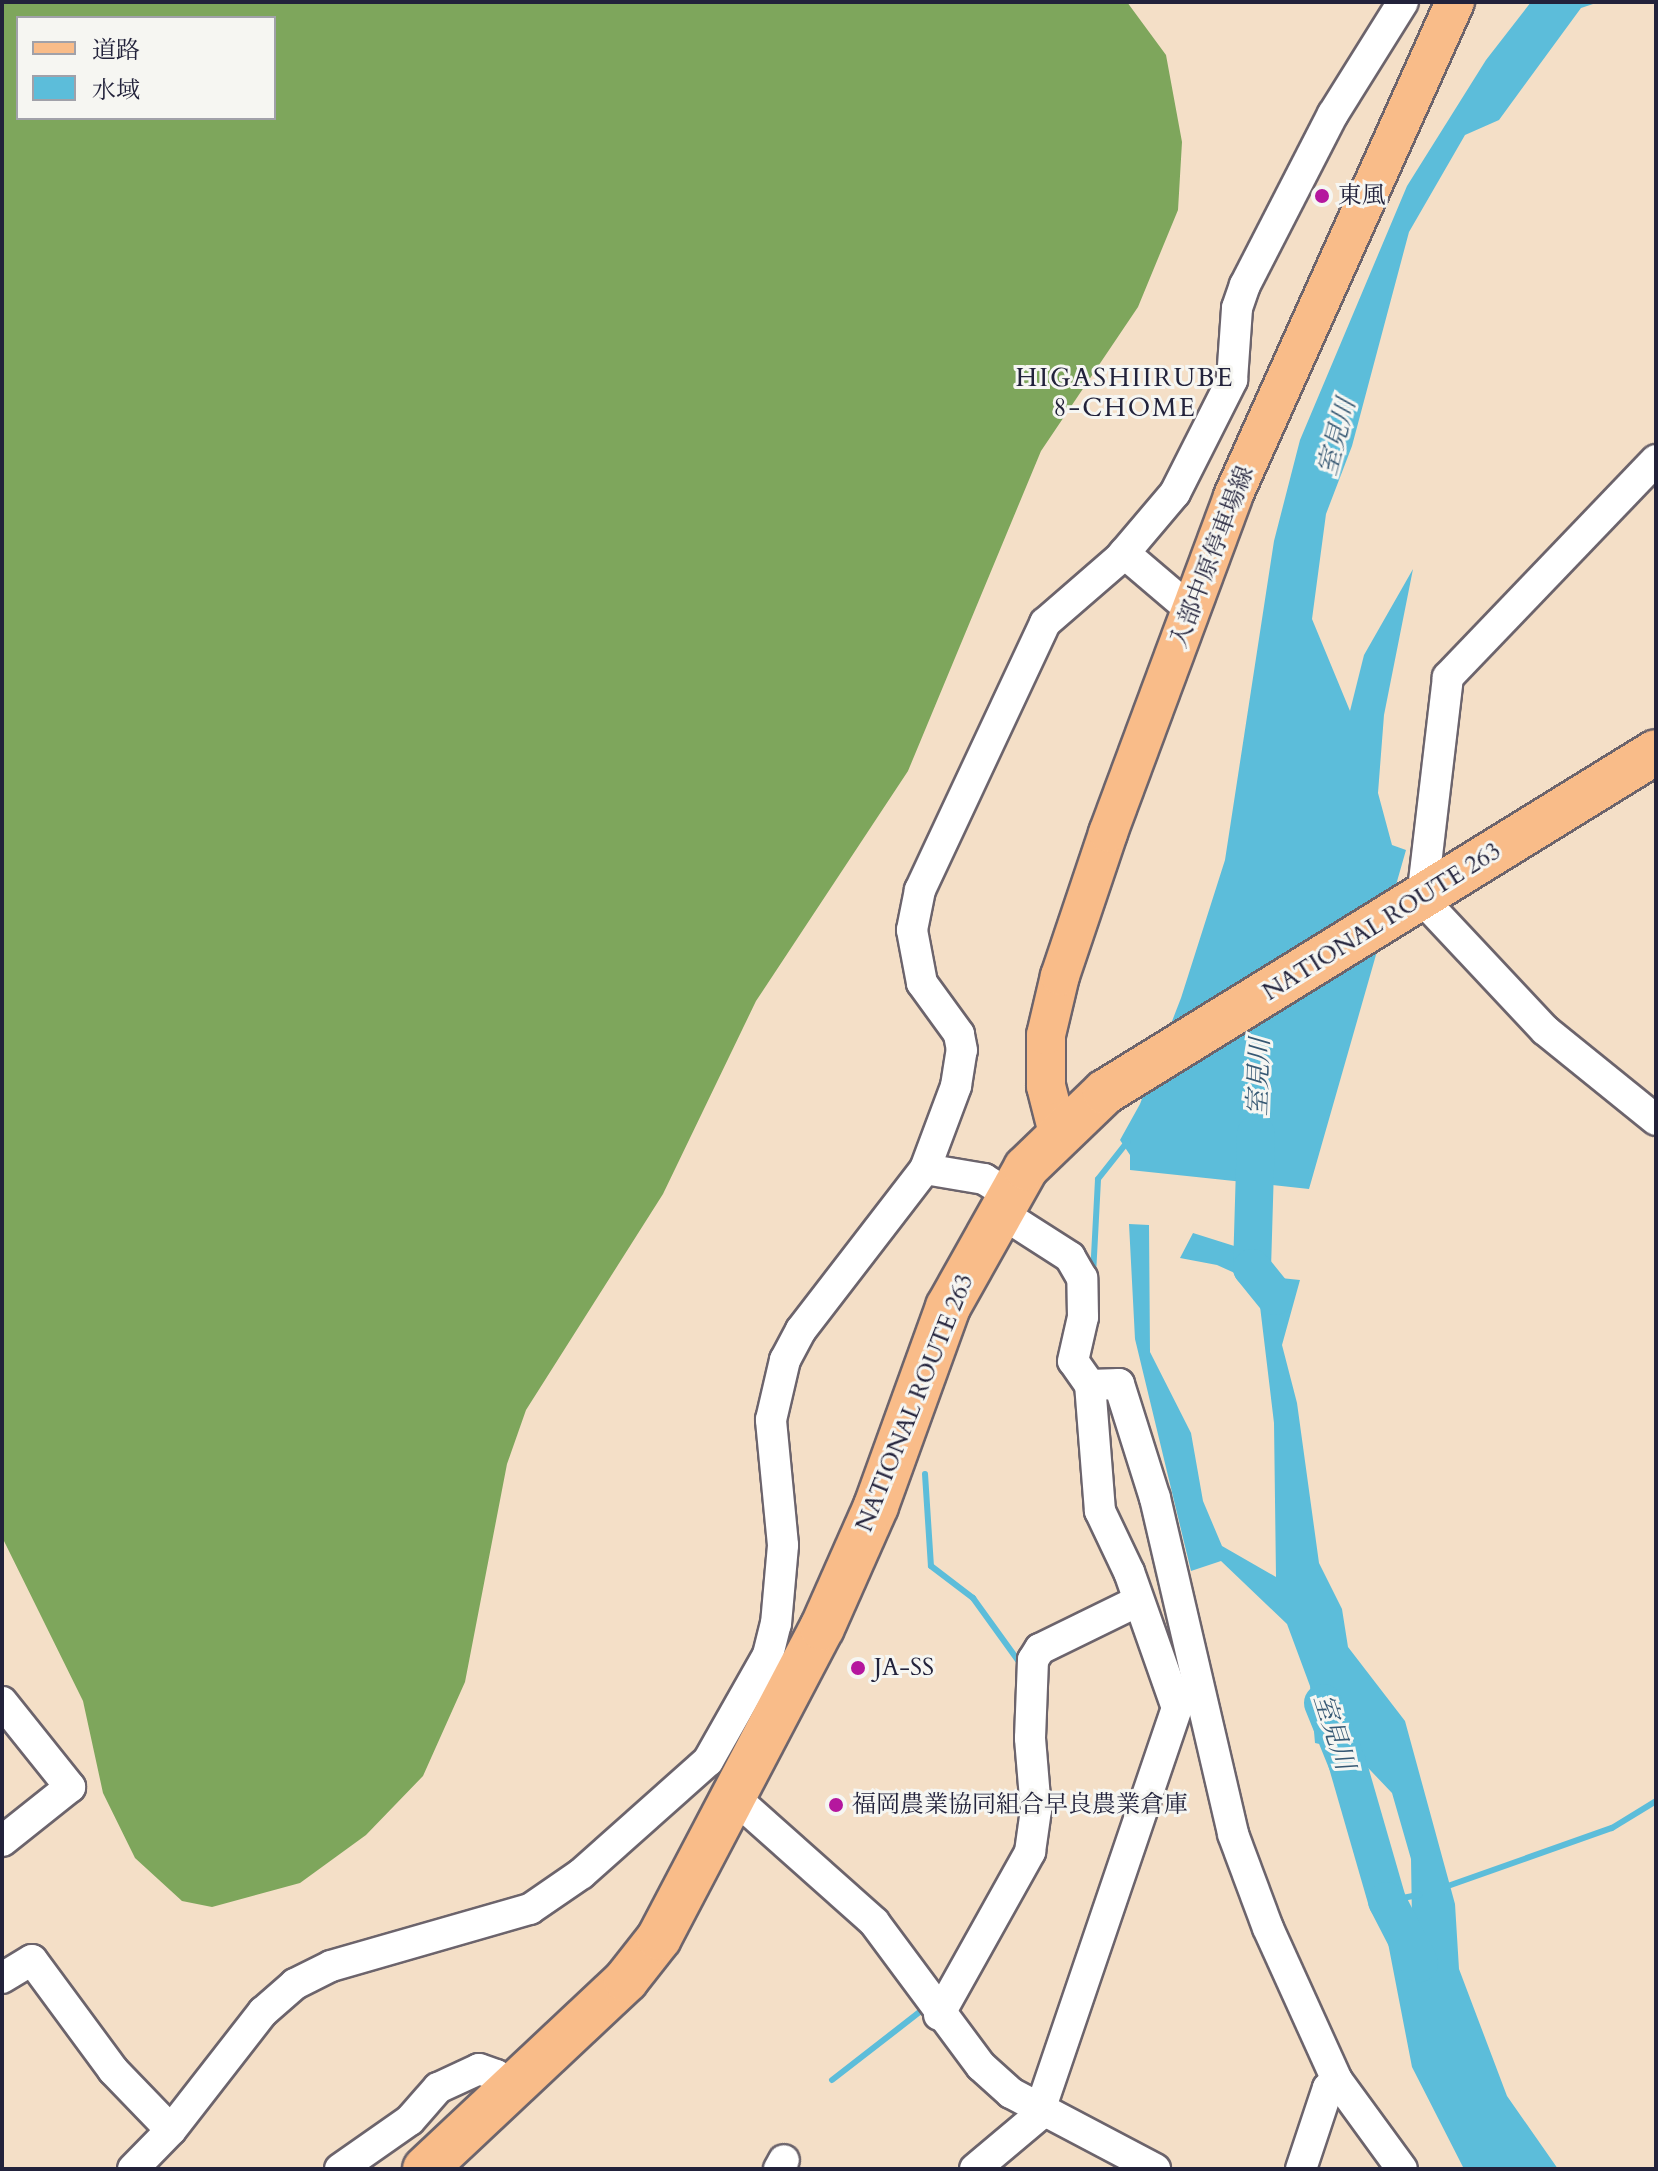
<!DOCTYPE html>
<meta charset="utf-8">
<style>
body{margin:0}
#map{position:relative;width:1658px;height:2171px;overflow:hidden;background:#f4dfc7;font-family:Cardo,"Noto Serif JP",serif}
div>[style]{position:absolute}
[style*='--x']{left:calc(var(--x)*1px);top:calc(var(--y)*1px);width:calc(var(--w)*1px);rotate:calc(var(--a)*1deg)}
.forest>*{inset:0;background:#7ea65c}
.water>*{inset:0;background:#5cbdda}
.stream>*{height:6px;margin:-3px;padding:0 3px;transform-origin:3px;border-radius:3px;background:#5cbdda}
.river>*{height:38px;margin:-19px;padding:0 19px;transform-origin:19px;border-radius:19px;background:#5cbdda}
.roads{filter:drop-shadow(2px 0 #6c646c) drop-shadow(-2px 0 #6c646c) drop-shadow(0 2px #6c646c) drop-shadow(0 -2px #6c646c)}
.minor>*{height:30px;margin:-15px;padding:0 15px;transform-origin:15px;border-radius:15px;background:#fff}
.major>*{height:38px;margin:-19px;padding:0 19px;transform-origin:19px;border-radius:19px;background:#f9bc89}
.highway>*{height:44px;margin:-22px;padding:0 22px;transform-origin:22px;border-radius:22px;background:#f9bc89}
.dots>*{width:22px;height:22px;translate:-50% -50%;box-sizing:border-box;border:4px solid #f6f6f2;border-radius:50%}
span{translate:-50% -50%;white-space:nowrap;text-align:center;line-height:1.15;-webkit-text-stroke:6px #f6f6f2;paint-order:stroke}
.poi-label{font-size:24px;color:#22223b}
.left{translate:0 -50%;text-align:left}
.street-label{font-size:24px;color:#22223b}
.neighbourhood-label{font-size:26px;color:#22223b;letter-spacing:2px}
.water-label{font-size:26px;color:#365873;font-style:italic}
.frame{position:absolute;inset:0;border:4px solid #22223b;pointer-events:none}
.legend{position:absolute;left:16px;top:16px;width:260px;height:104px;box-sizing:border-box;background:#f6f6f2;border:2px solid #a1a1a9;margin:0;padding:10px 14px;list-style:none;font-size:24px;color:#22223b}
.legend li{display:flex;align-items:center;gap:16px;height:40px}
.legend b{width:40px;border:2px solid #a1a1a9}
</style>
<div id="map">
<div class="forest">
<i style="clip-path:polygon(evenodd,2px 2px,1127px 2px,1166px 55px,1182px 142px,1178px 210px,1138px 307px,1041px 451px,908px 771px,756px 1001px,663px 1194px,526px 1410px,507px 1464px,465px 1682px,423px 1776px,366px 1835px,300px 1883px,212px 1907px,182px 1901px,135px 1858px,103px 1793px,83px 1701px,2px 1537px,2px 2px,18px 18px,274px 18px,274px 118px,18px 118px,18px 18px)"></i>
</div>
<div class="water">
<i style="clip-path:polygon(1531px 2px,1599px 2px,1581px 8px,1499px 120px,1465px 135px,1409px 232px,1352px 446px,1326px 514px,1312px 619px,1350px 711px,1364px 655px,1413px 569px,1384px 715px,1378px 793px,1392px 845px,1406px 850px,1309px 1189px,1130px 1170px,1130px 1155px,1120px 1140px,1140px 1104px,1181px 998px,1225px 860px,1274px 541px,1300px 440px,1407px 186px,1486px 60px)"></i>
<i style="clip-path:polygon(1129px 1224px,1149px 1225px,1150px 1352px,1191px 1433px,1203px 1501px,1222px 1546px,1276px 1577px,1274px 1423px,1259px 1298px,1248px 1279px,1217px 1265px,1180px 1258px,1193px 1233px,1266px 1256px,1271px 1277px,1300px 1280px,1282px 1345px,1297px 1403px,1319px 1563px,1342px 1609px,1348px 1647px,1405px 1721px,1455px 1904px,1459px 1969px,1507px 2096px,1558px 2169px,1464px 2169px,1412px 2067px,1382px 1912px,1412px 1922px,1411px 1859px,1392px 1793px,1352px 1751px,1315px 1743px,1310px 1686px,1287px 1624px,1221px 1561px,1191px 1571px,1135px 1339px)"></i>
</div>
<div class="stream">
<i style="--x:1093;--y:1275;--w:96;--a:-87"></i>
<i style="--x:1098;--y:1179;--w:48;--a:-51.7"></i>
<i style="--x:925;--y:1474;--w:92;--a:86.3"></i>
<i style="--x:931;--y:1566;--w:53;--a:37.3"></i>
<i style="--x:973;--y:1598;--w:84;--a:54.2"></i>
<i style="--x:1445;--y:1887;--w:177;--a:-19.5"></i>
<i style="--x:1612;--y:1828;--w:52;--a:-31.5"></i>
<i style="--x:1387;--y:1901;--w:33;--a:-11"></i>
<i style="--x:832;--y:2080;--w:113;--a:-37.8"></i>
</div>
<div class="river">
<i style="--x:1256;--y:1134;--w:134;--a:91.7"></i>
<i style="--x:1252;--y:1268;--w:36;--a:51"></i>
<i style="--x:1323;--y:1703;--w:64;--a:67.9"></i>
<i style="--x:1347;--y:1762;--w:145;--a:73.9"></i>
<i style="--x:1387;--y:1901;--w:70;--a:62.7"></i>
</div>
<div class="roads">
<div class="minor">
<i style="--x:1656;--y:460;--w:301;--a:133.8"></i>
<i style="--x:1448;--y:677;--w:224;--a:96.7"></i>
<i style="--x:1422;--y:899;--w:180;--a:46.8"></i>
<i style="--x:1545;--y:1030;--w:143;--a:39"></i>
<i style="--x:1124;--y:553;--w:88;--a:40.4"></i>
<i style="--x:925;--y:1169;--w:89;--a:-69.5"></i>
<i style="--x:956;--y:1086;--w:36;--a:-81"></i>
<i style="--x:962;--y:1050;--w:16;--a:-101"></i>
<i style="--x:959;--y:1034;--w:63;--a:-126"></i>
<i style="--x:922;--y:983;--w:54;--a:-100.7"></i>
<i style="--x:912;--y:930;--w:41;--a:-78.7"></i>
<i style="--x:920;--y:890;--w:295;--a:-64.9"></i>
<i style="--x:1045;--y:623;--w:99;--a:-40.9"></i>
<i style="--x:1120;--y:558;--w:85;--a:-49.8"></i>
<i style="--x:1175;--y:493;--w:127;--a:-63.2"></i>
<i style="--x:1232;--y:380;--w:72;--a:-86"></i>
<i style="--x:1237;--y:308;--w:24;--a:-71"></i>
<i style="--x:1245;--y:285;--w:192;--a:-62.8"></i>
<i style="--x:1333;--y:114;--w:132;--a:-58"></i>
<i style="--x:1090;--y:1385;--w:29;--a:-2"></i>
<i style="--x:1119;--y:1384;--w:120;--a:72.5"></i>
<i style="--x:1155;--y:1498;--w:345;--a:76.9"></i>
<i style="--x:1233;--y:1834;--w:100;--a:69.6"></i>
<i style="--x:1268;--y:1928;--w:167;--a:65.6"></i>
<i style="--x:1337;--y:2080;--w:110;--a:53.9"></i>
<i style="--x:2;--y:1702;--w:109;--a:51.3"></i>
<i style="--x:70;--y:1787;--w:87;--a:141.5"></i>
<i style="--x:736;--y:1799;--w:185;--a:41.7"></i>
<i style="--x:874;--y:1922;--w:179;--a:53.4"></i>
<i style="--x:981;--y:2066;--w:40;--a:42"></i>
<i style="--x:1011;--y:2093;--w:163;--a:27.8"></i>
<i style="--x:2;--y:1978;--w:35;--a:-31"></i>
<i style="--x:32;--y:1960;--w:137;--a:53.6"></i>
<i style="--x:113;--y:2070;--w:83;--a:46"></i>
<i style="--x:939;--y:2015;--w:187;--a:-60.8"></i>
<i style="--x:1030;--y:1852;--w:42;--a:-81.9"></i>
<i style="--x:1036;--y:1810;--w:72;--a:-94.8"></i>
<i style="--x:1030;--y:1738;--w:78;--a:-87.8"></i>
<i style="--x:1033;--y:1660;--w:13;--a:-58"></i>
<i style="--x:1040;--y:1649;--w:107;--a:-26.1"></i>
<i style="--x:133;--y:2169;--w:54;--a:-45.7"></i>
<i style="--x:171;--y:2130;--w:150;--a:-52.1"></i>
<i style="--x:263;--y:2012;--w:43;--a:-41.2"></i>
<i style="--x:295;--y:1984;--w:40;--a:-26.6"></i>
<i style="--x:331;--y:1966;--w:207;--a:-16"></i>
<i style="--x:530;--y:1909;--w:62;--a:-34.5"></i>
<i style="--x:581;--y:1874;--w:170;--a:-41.7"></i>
<i style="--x:708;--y:1761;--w:122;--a:-60.5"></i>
<i style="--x:768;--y:1655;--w:32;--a:-76"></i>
<i style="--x:776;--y:1624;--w:79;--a:-84.9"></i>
<i style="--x:783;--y:1545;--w:126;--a:-95.5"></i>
<i style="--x:771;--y:1420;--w:62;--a:-76.9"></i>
<i style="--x:785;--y:1360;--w:34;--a:-62"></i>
<i style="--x:801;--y:1330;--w:203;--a:-52.4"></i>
<i style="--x:925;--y:1169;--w:60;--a:9.6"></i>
<i style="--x:984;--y:1179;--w:28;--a:32"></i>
<i style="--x:340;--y:2169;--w:85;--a:-35"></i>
<i style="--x:410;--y:2120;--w:43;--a:-48.8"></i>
<i style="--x:438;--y:2088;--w:45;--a:-24.9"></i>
<i style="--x:479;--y:2069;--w:18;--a:19"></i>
<i style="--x:496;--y:2075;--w:19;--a:55"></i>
<i style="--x:779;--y:2169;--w:10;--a:-61"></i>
<i style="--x:975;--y:2169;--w:82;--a:-40.1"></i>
<i style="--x:1038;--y:2116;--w:431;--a:-71.2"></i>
<i style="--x:1177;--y:1708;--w:144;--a:-109.4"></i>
<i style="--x:1129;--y:1572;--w:68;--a:-115.4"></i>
<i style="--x:1100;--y:1511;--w:126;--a:-94.5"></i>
<i style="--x:1090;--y:1385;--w:29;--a:-125"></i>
<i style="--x:1073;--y:1361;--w:45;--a:-77.2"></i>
<i style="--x:1083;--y:1317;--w:39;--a:-91"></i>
<i style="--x:1082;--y:1278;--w:24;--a:-120"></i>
<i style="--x:1070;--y:1257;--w:85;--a:-147.4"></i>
<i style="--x:1301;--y:2169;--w:85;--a:-71.6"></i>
<i style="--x:1328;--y:2088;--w:12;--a:-42"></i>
</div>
<div class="major">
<i style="--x:1058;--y:1133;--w:49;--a:-104.3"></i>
<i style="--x:1046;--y:1086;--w:51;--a:-90"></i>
<i style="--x:1046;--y:1035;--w:61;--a:-76.7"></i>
<i style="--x:1060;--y:976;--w:151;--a:-71.4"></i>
<i style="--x:1108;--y:833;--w:359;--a:-69.6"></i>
<i style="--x:1233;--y:496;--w:542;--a:-65.8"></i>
</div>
<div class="highway">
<i style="--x:425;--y:2169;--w:276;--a:-43.2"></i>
<i style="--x:626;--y:1980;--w:53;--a:-51.8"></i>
<i style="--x:659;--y:1938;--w:350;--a:-62.3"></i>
<i style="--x:822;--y:1628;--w:133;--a:-66.1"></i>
<i style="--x:876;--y:1506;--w:212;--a:-70.1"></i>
<i style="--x:948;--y:1307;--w:159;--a:-60.7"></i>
<i style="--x:1026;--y:1168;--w:110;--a:-43.9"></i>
<i style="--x:1105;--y:1092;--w:647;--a:-31.68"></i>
</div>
</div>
<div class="dots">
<i style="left:1322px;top:196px;background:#b5179e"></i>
<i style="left:858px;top:1668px;background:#b5179e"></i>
<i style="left:836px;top:1805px;background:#b5179e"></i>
</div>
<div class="poi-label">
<span class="left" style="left:1338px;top:196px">東風</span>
<span class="left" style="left:874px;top:1668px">JA-SS</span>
<span class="left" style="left:852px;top:1805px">福岡農業協同組合早良農業倉庫</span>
</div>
<div class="street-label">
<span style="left:1212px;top:557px;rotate:-69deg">入部中原停車場線</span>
<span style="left:1382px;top:922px;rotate:-32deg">NATIONAL ROUTE 263</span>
<span style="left:915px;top:1403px;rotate:-68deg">NATIONAL ROUTE 263</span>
</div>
<div class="neighbourhood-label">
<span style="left:1125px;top:393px">HIGASHIIRUBE<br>8-CHOME</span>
</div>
<div class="water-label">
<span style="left:1337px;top:437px;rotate:-75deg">室見川</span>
<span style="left:1259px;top:1077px;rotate:-88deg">室見川</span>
<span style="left:1334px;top:1732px;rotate:72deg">室見川</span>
</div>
<div class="frame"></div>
<ul class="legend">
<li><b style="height:10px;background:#f9bc89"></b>道路</li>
<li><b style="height:22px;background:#5cbdda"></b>水域</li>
</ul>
</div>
